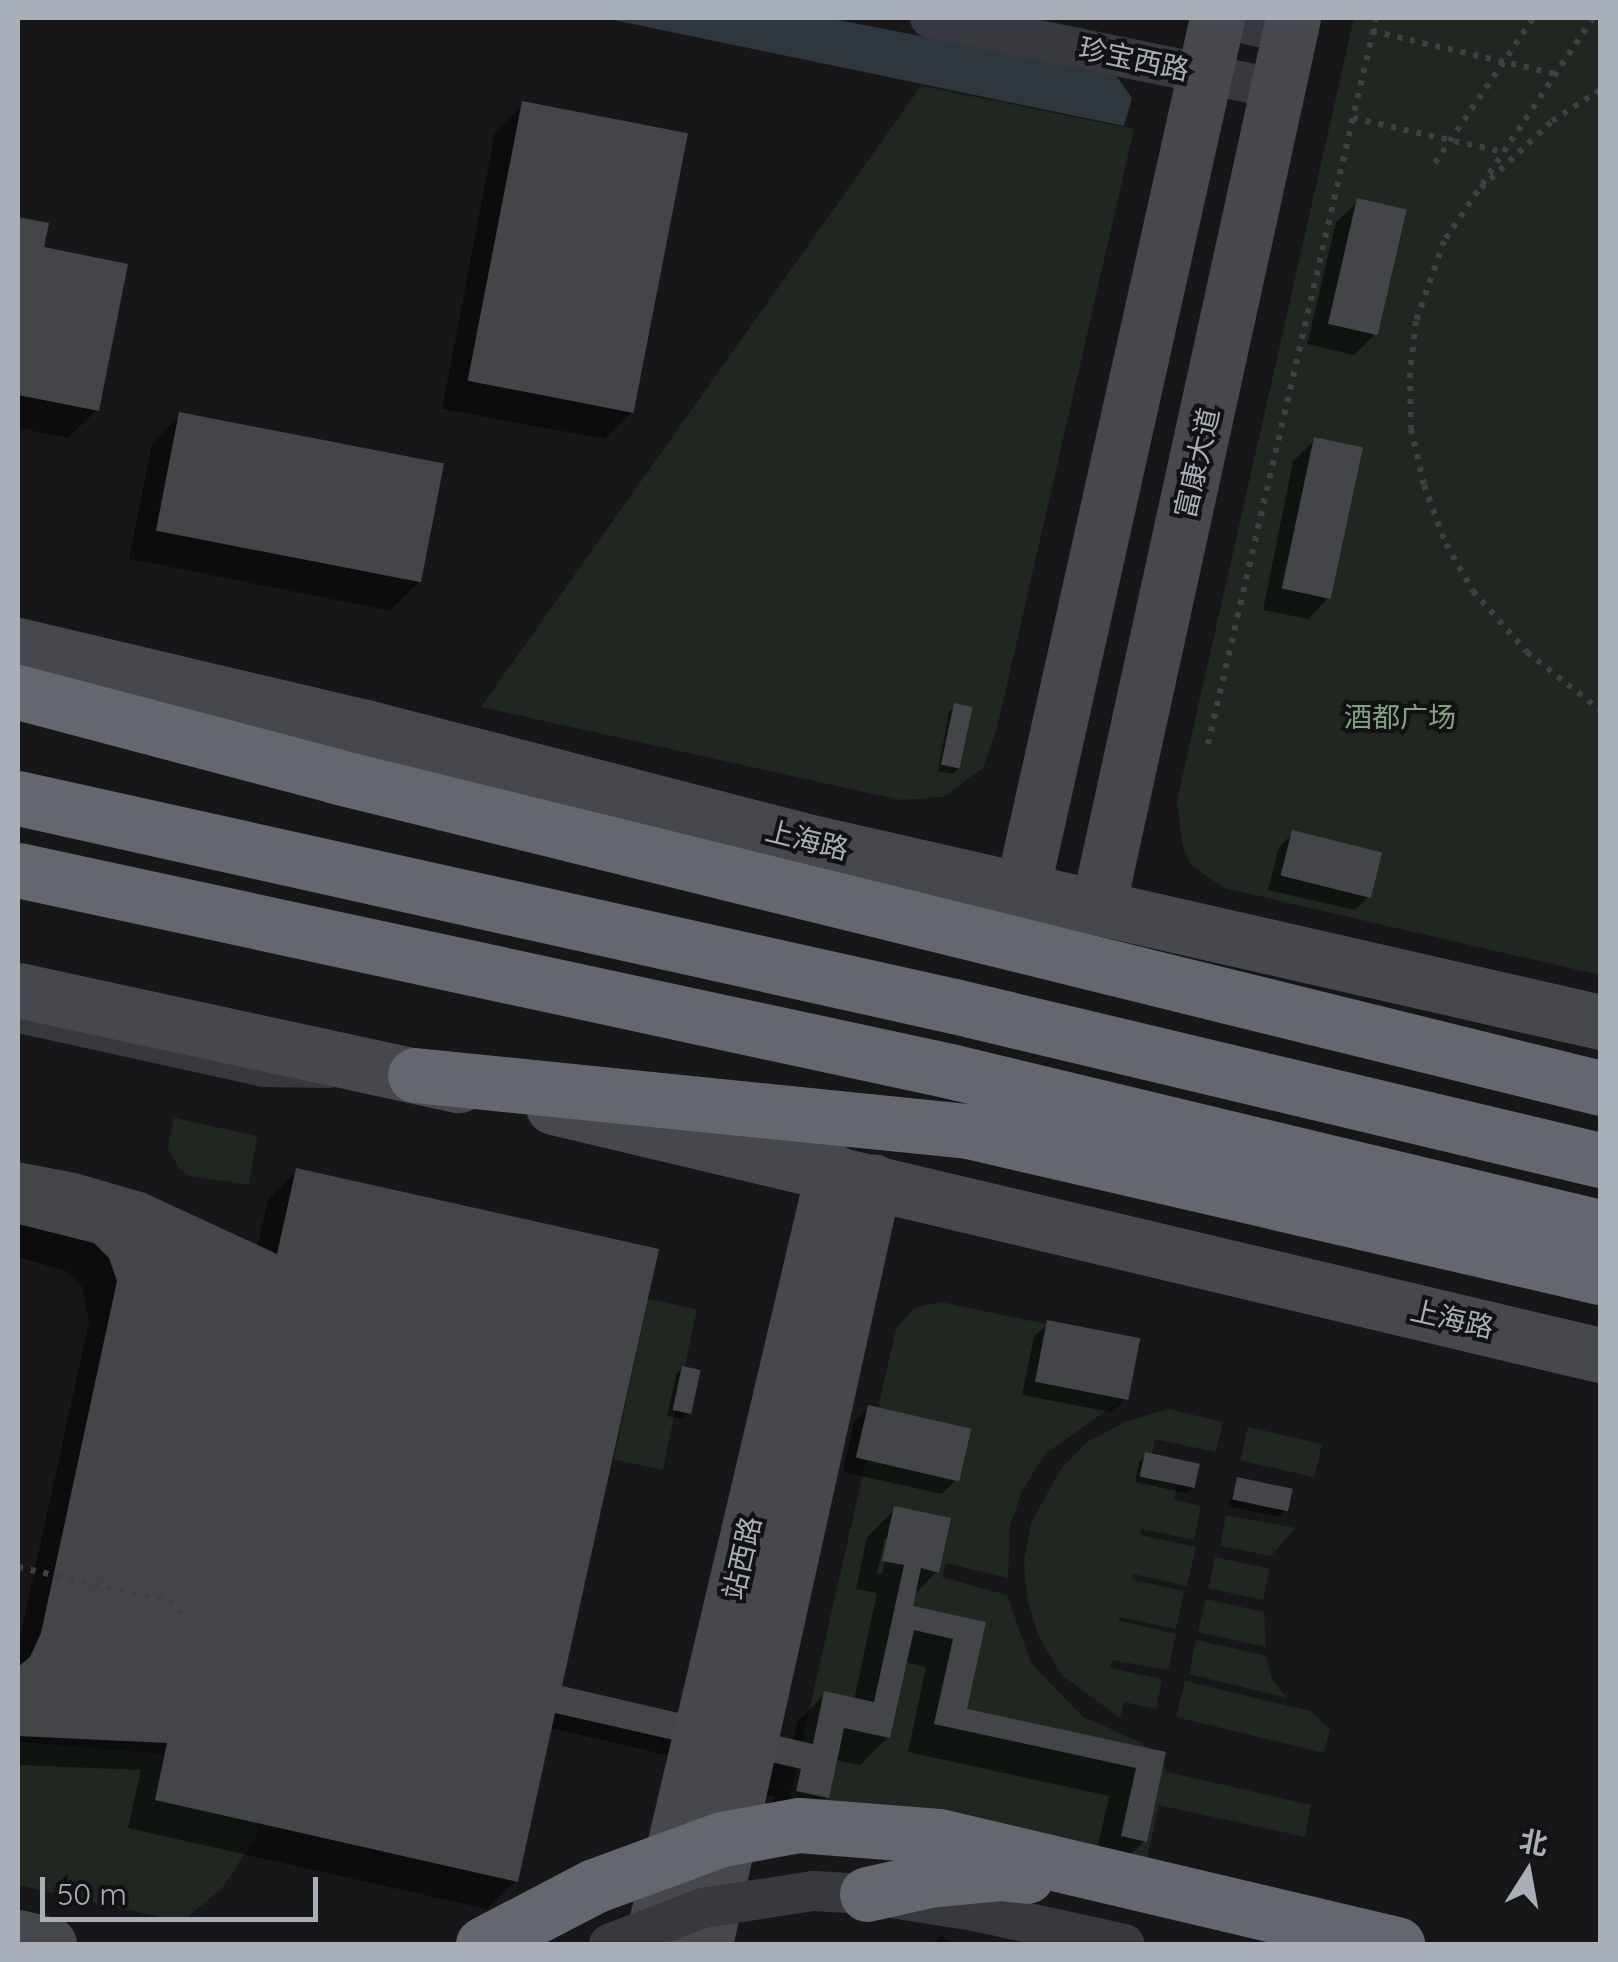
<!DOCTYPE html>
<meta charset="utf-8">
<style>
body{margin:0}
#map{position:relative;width:1618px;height:1962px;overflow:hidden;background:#171719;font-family:Quicksand,"Noto Sans SC",sans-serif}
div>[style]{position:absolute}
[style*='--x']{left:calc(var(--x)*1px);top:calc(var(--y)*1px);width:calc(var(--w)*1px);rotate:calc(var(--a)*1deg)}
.green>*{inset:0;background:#1f2720;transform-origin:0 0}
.water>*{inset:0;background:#2d373d}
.shadow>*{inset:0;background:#0007}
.building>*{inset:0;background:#434549;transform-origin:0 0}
.path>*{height:6px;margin-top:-3px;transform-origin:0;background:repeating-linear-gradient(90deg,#3e4045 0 5px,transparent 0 13px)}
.lane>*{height:20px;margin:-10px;padding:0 10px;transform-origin:10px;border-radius:10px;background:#38393e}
.street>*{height:40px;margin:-20px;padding:0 20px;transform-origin:20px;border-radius:20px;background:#38393e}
.secondary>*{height:55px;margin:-27.5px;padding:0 27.5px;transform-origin:27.5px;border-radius:27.5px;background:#46484e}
.highway>*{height:55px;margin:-27.5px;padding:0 27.5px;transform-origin:27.5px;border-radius:27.5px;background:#64676f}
.street-bridge>*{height:40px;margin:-20px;padding:0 20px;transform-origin:20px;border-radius:20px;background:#38393e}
.highway-bridge>*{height:55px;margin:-27.5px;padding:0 27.5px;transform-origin:27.5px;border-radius:27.5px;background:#64676f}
span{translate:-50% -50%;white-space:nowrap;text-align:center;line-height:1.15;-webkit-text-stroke:8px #121214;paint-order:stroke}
.street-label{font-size:28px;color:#a9afb9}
.park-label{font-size:28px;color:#81a381}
.frame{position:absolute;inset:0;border:20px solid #a9afb9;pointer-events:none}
.north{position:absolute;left:1478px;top:1822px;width:100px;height:100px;-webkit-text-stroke:8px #121214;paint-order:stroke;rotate:11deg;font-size:28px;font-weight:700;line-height:40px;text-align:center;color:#a9afb9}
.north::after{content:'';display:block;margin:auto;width:35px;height:45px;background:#a9afb9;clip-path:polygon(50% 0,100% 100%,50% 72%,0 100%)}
.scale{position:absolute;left:40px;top:1877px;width:278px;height:45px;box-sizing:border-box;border:5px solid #a9afb9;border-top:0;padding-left:12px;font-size:30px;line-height:35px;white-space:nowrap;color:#a9afb9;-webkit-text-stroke:8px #121214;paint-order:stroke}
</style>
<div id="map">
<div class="green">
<i style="clip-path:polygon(1354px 18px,1600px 18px,1600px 975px,1224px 888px,1191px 865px,1182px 844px,1177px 800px)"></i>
<i style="clip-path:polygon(921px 86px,1134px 129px,997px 728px,983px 768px,943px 797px,901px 800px,481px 707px)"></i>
<i style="clip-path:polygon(174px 1118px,257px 1136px,249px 1185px,189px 1176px,179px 1168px,168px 1148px)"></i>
<i style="left:648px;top:1299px;width:50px;height:164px;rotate:12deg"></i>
<i style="clip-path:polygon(941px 1302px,1132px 1342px,1120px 1401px,1045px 1454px,1022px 1491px,1010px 1526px,1008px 1578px,946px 1563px,942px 1577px,1007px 1595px,1031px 1663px,1083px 1717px,1138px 1741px,1158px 1756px,1167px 1772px,1311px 1805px,1305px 1837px,1159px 1805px,1145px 1868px,789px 1799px,896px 1329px,914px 1308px)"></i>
<i style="clip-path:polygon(1168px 1409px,1223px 1422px,1216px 1452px,1155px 1439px,1147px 1477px,1177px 1485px,1174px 1500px,1201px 1506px,1194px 1540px,1141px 1529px,1141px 1535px,1196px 1547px,1187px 1586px,1133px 1574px,1132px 1580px,1184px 1591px,1176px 1629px,1119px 1617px,1118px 1620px,1176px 1634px,1168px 1670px,1112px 1660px,1110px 1668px,1162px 1679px,1156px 1709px,1124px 1702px,1120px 1718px,1062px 1675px,1039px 1637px,1027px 1598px,1024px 1561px,1031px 1523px,1061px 1469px,1087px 1442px,1127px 1421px)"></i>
<i style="left:1248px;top:1427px;width:76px;height:34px;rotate:13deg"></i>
<i style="clip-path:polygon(1226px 1515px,1295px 1528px,1271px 1556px,1220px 1546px)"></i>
<i style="left:1215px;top:1557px;width:56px;height:32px;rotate:12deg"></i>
<i style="clip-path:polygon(1206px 1599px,1264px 1612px,1266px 1647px,1198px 1632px)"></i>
<i style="clip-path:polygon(1196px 1640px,1266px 1656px,1272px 1679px,1287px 1698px,1189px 1674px)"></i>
<i style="clip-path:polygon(1185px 1681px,1310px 1711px,1330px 1729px,1324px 1753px,1176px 1717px)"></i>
<i style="clip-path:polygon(18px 1742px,214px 1758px,258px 1804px,257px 1835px,223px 1887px,182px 1922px,18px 1885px)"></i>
</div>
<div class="water">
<i style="clip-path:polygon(604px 18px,828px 18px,1115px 74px,1132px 98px,1124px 126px)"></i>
</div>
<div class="shadow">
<i style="clip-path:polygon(523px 104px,633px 411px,605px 439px,442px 409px,495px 132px)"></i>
<i style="clip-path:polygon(1358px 201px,1376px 333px,1354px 355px,1307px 344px,1336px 222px)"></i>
<i style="clip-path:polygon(18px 220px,46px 225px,41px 249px,97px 410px,68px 438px,18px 428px)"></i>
<i style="clip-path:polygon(180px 415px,419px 582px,390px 611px,129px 559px,152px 443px)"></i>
<i style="clip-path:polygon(1315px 440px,1329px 597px,1308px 619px,1263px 610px,1293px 461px)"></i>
<i style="clip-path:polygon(955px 706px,959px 768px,953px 774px,938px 771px,949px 712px)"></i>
<i style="clip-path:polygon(1293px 833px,1369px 896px,1355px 910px,1268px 890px,1279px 847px)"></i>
<i style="clip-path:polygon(evenodd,18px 1164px,76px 1175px,257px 1248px,268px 1199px,297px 1171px,557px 1694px,792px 1743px,797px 1722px,825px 1694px,854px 1700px,877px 1593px,856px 1589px,867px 1537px,895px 1509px,937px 1571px,913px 1596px,910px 1608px,983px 1624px,964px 1711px,1163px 1754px,1144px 1841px,1116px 1869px,1094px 1864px,1109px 1796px,908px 1752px,926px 1667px,904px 1662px,888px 1737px,860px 1765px,835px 1760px,827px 1797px,798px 1826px,769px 1819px,774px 1797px,749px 1792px,753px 1775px,550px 1728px,516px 1880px,487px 1909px,128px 1828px,141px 1770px,18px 1765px,18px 1646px,89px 1322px,82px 1287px,66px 1271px,18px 1257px,18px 1164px,885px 1538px,890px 1538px,882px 1574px,877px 1573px,885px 1538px)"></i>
<i style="clip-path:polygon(1048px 1323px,1126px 1398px,1111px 1412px,1022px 1395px,1034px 1337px)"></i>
<i style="clip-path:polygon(682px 1368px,689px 1413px,682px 1419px,667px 1416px,676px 1375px)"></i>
<i style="clip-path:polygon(868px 1408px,956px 1480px,942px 1494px,843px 1472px,854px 1422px)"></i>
<i style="clip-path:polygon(1146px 1455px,1193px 1487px,1186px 1493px,1135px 1482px,1139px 1462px)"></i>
<i style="clip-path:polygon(1238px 1479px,1285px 1511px,1279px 1517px,1228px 1506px)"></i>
<i style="clip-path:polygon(941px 1936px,957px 1944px,932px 1944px)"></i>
</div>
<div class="building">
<i style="left:522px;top:101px;width:169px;height:285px;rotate:11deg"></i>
<i style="left:1357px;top:198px;width:51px;height:129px;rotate:13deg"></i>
<i style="clip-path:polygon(18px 217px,49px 223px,44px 247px,128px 264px,99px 411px,18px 395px)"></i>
<i style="left:179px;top:412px;width:270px;height:121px;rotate:11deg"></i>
<i style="left:1314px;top:437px;width:50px;height:155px;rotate:12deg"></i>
<i style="left:954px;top:703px;width:19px;height:63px;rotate:12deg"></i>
<i style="left:1292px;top:830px;width:93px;height:47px;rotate:14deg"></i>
<i style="clip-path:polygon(18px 1162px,76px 1173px,145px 1193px,277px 1254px,296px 1168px,659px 1249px,562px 1686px,813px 1744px,824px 1691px,874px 1702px,904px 1565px,882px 1561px,894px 1506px,951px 1518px,939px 1573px,921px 1568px,913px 1606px,986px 1622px,967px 1709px,1166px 1752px,1147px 1842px,1121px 1836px,1136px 1768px,934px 1724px,953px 1639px,914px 1630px,890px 1738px,844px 1728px,829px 1798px,796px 1791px,801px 1769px,555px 1713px,518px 1882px,155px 1800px,167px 1743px,18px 1736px,18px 1667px,30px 1657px,41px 1633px,117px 1281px,109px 1258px,94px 1243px,18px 1224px)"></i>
<i style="left:1047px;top:1320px;width:95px;height:63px;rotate:11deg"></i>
<i style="left:682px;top:1366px;width:19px;height:45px;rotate:12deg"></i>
<i style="left:868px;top:1405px;width:106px;height:54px;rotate:13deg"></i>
<i style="left:1145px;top:1452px;width:56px;height:25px;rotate:12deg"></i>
<i style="left:1237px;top:1477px;width:57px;height:23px;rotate:12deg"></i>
</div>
<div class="path">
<i style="--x:1593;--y:18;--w:268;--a:123.7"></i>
<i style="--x:1444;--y:241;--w:85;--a:109.3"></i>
<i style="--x:1416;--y:321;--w:52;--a:96.6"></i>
<i style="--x:1410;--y:373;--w:56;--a:89"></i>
<i style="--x:1411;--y:429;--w:57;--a:76.9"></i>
<i style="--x:1424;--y:485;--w:63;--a:69.6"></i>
<i style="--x:1446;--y:544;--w:54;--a:60.1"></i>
<i style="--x:1473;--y:591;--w:81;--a:48.5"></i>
<i style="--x:1527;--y:652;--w:93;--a:38.5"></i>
<i style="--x:1372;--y:31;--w:189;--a:13.2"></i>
<i style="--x:1353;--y:118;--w:154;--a:12.8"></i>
<i style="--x:1435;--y:163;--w:175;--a:-55.9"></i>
<i style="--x:1481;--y:188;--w:98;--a:-43.3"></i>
<i style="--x:1552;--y:121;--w:57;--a:-32.9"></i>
<i style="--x:1208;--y:744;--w:745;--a:-76.97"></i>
<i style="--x:18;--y:1567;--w:155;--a:12.7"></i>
<i style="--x:169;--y:1601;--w:20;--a:41"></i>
</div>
<div class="lane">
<i style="--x:18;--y:1023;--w:252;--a:12.4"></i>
<i style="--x:264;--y:1077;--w:66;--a:0.9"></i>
</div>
<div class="street">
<i style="--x:930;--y:18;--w:356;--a:11.5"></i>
<i style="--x:1216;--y:18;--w:75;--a:11.6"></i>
</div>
<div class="secondary">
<i style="--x:18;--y:645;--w:358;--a:13.3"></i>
<i style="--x:366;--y:727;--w:446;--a:14.5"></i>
<i style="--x:798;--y:839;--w:823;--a:12.85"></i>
<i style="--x:1022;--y:890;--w:894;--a:-77.39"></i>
<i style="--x:1098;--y:907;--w:910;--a:-77.63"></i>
<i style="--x:18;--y:990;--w:451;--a:12.2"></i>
<i style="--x:553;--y:1107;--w:1076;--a:13.33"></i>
<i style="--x:18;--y:1937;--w:32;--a:13"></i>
<i style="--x:651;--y:1944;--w:794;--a:-76.75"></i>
<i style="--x:705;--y:1944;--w:781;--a:-77.51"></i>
</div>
<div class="highway">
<i style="--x:18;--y:692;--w:328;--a:14.8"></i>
<i style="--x:335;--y:776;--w:1303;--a:13.85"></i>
<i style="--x:18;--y:798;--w:959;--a:12.53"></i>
<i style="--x:954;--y:1006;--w:664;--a:13.41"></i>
<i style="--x:18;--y:870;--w:953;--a:12.17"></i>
<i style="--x:950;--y:1071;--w:668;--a:13.5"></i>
<i style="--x:415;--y:1075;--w:556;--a:5.78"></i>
<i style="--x:968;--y:1131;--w:649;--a:13.01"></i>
</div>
<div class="street-bridge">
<i style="--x:609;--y:1944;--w:101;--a:-21"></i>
<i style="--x:703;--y:1908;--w:111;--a:-8.8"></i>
<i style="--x:813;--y:1891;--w:54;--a:3.2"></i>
<i style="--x:867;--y:1894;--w:113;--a:9.1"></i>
<i style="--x:979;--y:1912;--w:149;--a:12.4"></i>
</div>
<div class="highway-bridge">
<i style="--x:867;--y:1894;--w:64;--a:-12.7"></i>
<i style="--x:929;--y:1880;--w:71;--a:-5.6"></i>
<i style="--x:1000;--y:1873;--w:27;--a:6"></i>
<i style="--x:483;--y:1944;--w:125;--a:-27.6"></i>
<i style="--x:594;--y:1886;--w:136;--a:-20.2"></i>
<i style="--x:722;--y:1839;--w:78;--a:-10.3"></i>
<i style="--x:799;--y:1825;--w:140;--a:4.5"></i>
<i style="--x:939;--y:1836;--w:471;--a:13.3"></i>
</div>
<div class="street-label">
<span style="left:1134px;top:59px;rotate:12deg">珍宝西路</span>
<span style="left:1197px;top:463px;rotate:-77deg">富康大道</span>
<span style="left:807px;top:840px;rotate:14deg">上海路</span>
<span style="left:1452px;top:1319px;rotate:13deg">上海路</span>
<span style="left:742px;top:1558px;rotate:-77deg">站西路</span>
</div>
<div class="park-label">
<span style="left:1400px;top:717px">酒都广场</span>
</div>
<div class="frame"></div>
<div class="north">北</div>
<div class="scale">50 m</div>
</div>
